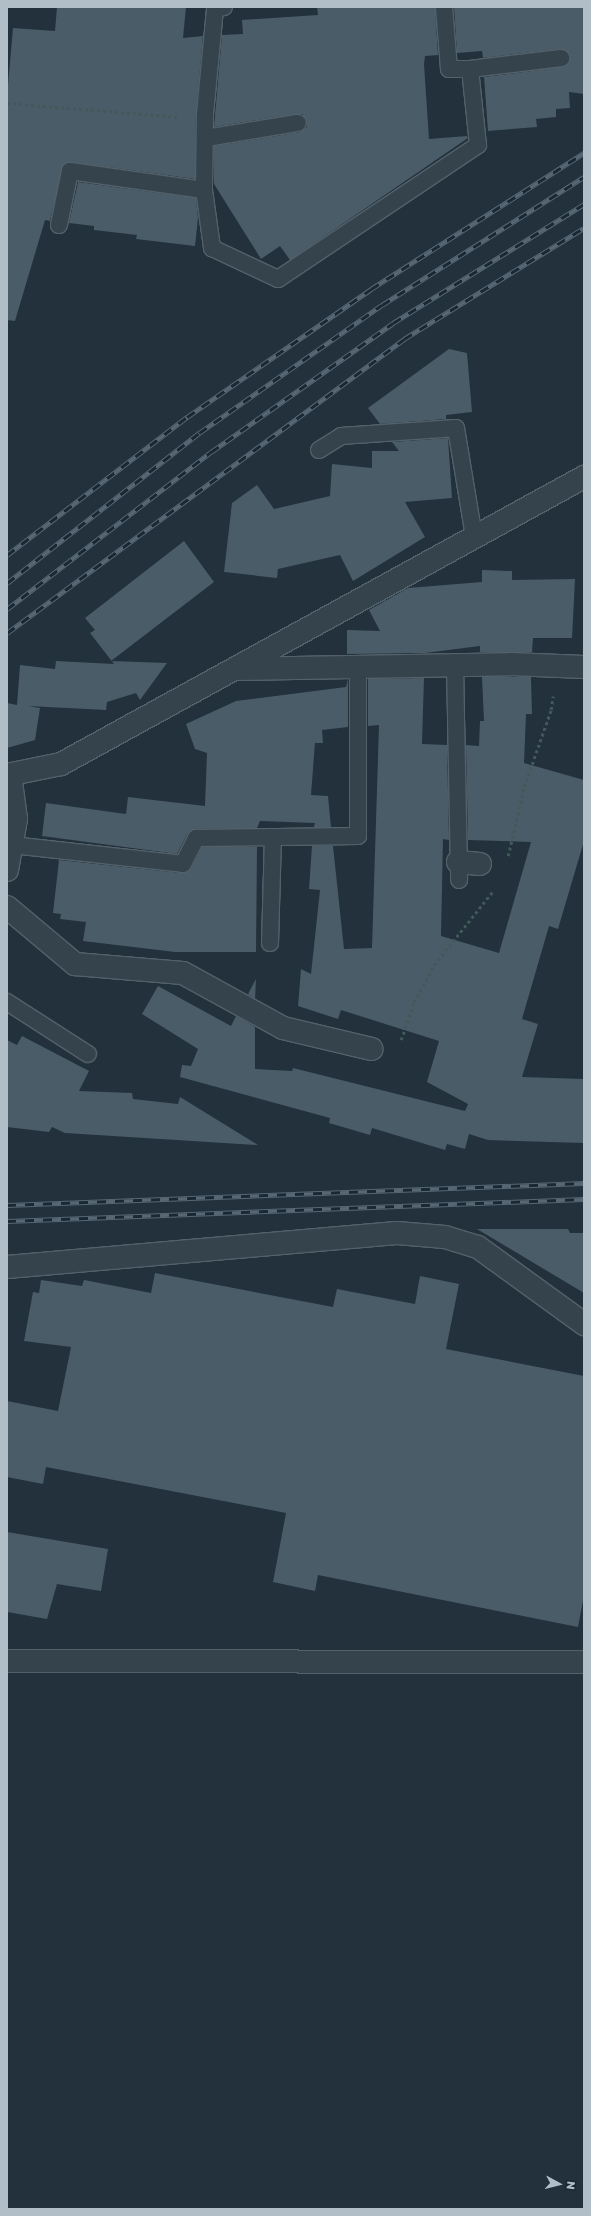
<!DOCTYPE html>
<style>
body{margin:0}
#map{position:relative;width:591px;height:2216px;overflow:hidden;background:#22313c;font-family:"Golos Text",sans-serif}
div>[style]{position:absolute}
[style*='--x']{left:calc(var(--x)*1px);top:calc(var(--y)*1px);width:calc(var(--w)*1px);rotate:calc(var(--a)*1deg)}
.building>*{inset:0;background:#4a5c68}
.path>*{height:2.5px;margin-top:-1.25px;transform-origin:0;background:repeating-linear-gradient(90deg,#415958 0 3px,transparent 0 6px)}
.roads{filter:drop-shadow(1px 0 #54616a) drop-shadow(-1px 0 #54616a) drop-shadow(0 1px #54616a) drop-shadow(0 -1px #54616a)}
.service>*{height:16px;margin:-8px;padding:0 8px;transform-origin:8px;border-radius:8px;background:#35434c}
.minor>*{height:22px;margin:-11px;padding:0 11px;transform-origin:11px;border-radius:11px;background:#35434c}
.rail>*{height:4.5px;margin-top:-2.25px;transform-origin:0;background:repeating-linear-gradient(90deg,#1b2831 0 9px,#576774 0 18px);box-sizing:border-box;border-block:1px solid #576774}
span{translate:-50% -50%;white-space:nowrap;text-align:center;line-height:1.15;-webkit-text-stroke:3.5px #1b2831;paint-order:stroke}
.frame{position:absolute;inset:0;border:8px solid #b1bec8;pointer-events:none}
.north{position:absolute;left:539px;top:2164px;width:40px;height:40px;-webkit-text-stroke:3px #1b2831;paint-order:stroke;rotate:97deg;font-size:11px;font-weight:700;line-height:16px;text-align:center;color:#b1bec8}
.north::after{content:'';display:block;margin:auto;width:14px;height:18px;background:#b1bec8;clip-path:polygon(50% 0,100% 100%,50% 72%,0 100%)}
</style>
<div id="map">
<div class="building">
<i style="clip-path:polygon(57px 7px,186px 7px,183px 38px,203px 36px,196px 114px,195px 179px,71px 162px,63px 165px,50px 221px,45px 220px,15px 321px,7px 320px,7px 96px,13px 28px,55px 31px)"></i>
<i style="clip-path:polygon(317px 7px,435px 7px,438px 55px,425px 56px,424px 64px,429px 139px,467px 136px,468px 138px,290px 260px,280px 246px,261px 259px,214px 184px,214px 146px,300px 132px,307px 127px,307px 121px,302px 114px,296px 114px,214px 127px,222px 35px,243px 34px,242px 20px,318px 15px)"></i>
<i style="clip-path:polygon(454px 7px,584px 7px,584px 94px,569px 92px,570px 108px,556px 109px,556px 117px,536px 119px,537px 127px,488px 131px,484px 77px,562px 67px,570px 62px,570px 56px,560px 49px,483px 58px,482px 51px,457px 53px)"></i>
<i style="clip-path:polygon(78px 182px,196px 198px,198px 218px,195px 246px,136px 239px,137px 235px,94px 230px,94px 226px,69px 223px)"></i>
<i style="clip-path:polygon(449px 349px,467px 353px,472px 412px,446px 415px,446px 419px,380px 424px,368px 408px)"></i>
<i style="clip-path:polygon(448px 438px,452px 498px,405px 502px,425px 537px,353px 581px,340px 555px,278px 569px,277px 578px,224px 572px,232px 503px,257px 485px,274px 509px,330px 496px,332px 464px,372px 468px,372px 451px,399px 451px,392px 442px)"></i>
<i style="clip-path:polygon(184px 541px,214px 582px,111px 661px,167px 663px,140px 700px,136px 693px,107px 702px,106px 710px,28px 706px,40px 708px,35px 740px,7px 748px,7px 703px,17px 705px,20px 665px,55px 669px,56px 661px,114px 664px,90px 633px,95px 630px,85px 618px)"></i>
<i style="clip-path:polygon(482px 570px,512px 571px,512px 580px,575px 579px,572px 638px,533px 638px,532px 652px,480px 652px,480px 646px,425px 653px,347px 654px,347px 630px,380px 631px,369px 610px,408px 588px,482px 582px)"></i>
<i style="clip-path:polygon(482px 677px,531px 677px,532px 714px,526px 714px,524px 763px,584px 780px,584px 841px,558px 929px,549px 926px,522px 1019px,538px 1024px,522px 1077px,584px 1079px,584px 1143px,488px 1140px,469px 1134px,465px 1149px,447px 1144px,445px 1150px,372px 1128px,370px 1135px,329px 1123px,330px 1118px,180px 1077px,182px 1065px,191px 1066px,198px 1049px,142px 1014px,158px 986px,231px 1026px,236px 1016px,255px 1027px,255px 1069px,292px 1071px,293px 1068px,465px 1111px,468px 1104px,427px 1082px,439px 1041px,341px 1010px,338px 1019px,298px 1006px,301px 969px,311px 974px,320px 890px,309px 889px,312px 846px,333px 846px,344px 949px,372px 948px,379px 725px,368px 726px,368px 679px,424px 678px,422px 744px,447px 745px,449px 840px,443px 839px,441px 936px,499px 953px,531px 842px,468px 840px,466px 745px,479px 746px,480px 721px,484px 721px)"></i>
<i style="clip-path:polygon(348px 679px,348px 727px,322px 730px,323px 743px,315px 743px,311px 795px,328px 796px,331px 827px,314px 827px,315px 823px,260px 821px,257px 828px,195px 829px,188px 833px,177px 854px,42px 836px,46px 803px,126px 814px,128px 797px,205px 806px,207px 753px,195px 749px,186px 724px,236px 701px,346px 687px)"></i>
<i style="clip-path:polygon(202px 847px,257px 847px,256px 952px,175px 952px,83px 941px,86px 922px,60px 919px,61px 914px,53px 913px,59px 860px,182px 873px,191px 869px)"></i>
<i style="clip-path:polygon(256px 979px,255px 999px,248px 994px)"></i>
<i style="clip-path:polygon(22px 1036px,89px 1071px,79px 1091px,132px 1093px,133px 1099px,178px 1104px,180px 1097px,258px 1145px,65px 1133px,52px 1127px,49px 1132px,7px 1127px,7px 1040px,17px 1045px)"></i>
<i style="clip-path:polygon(477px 1229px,568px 1229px,570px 1233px,584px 1233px,584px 1293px)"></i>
<i style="clip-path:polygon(155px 1273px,333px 1307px,337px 1289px,415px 1304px,420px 1276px,459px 1284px,446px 1349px,584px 1376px,584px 1595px,578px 1627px,318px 1575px,315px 1591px,273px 1582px,286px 1513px,46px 1467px,43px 1484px,7px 1477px,7px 1401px,58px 1411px,71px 1347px,24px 1341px,33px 1292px,39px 1293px,41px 1280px,82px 1286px,84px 1280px,151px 1293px)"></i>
<i style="clip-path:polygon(7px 1532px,108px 1549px,101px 1591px,57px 1584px,47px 1619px,7px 1612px)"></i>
</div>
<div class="path">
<i style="--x:7;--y:103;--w:172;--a:4.7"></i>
<i style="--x:508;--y:856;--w:71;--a:-76.9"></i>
<i style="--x:524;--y:787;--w:82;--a:-70.7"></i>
<i style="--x:551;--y:710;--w:14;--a:-82"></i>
<i style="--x:401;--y:1040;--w:40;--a:-71.1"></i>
<i style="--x:414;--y:1002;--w:42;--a:-61.6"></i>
<i style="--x:434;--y:965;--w:95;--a:-51.4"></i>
</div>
<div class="roads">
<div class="service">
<i style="--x:224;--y:7;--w:9;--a:167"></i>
<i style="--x:215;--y:9;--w:106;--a:95.4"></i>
<i style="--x:205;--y:115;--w:75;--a:90.8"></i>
<i style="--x:204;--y:190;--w:59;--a:82.1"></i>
<i style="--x:212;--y:248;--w:73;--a:25.2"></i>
<i style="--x:278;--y:279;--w:241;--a:-33.8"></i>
<i style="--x:478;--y:145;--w:76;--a:-96"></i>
<i style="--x:470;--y:69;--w:21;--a:180"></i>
<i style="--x:449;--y:69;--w:62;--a:-94.6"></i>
<i style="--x:470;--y:69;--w:92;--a:-6.9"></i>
<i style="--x:206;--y:138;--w:93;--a:-9.3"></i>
<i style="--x:59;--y:225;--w:55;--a:-78.5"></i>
<i style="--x:70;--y:171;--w:135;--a:8.1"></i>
<i style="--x:319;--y:450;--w:26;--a:-32"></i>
<i style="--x:341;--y:436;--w:115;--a:-4"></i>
<i style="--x:456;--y:428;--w:110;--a:80.6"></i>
<i style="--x:455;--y:665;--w:215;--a:88.9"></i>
<i style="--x:12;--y:845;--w:172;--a:6.3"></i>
<i style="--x:183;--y:864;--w:29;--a:-63"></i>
<i style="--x:196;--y:838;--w:162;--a:-0.7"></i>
<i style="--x:358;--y:836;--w:169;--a:-90"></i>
<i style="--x:270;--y:943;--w:106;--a:-88.4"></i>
<i style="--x:7;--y:1002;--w:96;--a:32.7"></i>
</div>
<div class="minor">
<i style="--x:237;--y:669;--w:274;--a:-1"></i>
<i style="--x:511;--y:664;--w:73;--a:2.4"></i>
<i style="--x:7;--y:775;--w:55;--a:-11.5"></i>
<i style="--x:61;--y:764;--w:597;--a:-28.76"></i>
<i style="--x:458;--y:862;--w:22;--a:5"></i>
<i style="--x:7;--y:870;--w:52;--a:-80"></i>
<i style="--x:16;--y:819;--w:45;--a:-97.6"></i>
<i style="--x:7;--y:907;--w:89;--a:40"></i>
<i style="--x:75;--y:964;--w:108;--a:4.8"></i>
<i style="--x:183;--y:973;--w:114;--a:28.8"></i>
<i style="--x:283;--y:1028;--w:91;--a:13.3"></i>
<i style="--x:7;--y:1267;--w:391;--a:-5"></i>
<i style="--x:397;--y:1233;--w:48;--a:4.8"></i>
<i style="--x:445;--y:1237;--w:34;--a:17"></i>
<i style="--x:478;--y:1247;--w:131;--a:36"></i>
<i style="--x:7;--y:1661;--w:577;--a:0.1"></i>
</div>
</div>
<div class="rail">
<i style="--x:7;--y:555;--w:227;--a:-37.5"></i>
<i style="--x:187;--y:417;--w:224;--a:-34.8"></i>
<i style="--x:371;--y:289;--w:253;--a:-32.6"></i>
<i style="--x:7;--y:583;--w:244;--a:-38"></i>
<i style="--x:199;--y:433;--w:223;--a:-35"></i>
<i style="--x:382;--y:305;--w:239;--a:-32.4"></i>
<i style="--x:7;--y:609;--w:257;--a:-37.6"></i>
<i style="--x:211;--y:452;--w:223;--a:-35.3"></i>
<i style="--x:393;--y:323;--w:225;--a:-31.9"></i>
<i style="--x:7;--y:633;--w:494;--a:-36.5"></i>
<i style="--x:404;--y:339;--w:211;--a:-31.7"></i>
<i style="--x:7;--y:1205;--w:577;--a:-2.18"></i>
<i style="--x:7;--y:1221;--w:577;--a:-2.18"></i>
</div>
<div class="frame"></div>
<div class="north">N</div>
</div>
